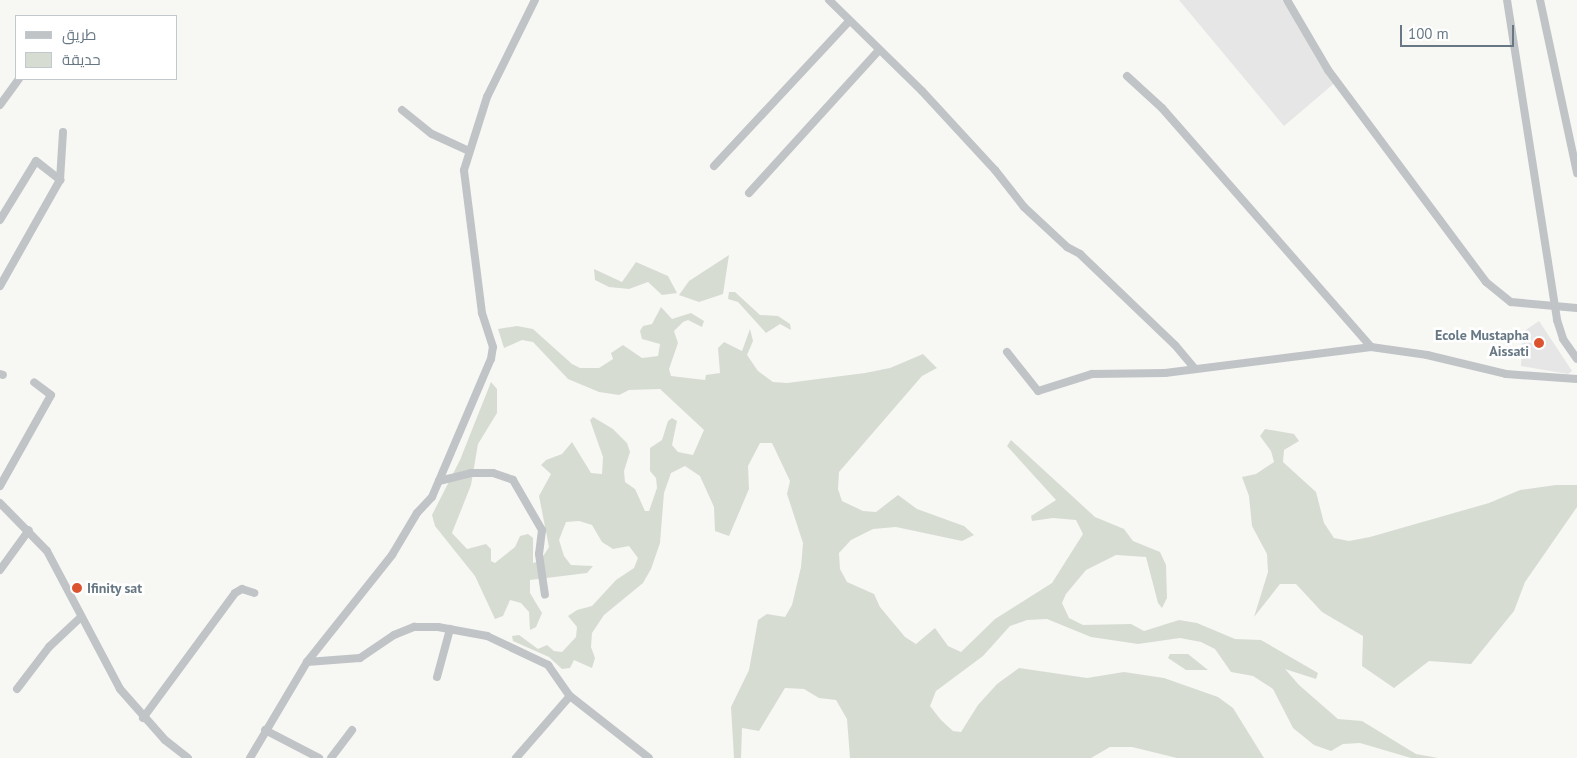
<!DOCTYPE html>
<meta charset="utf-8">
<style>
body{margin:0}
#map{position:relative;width:1577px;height:758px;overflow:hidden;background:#f7f7f4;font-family:"PT Sans",Cairo,sans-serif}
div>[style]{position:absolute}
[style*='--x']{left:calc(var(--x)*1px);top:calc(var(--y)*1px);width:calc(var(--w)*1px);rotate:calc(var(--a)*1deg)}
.built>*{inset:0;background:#e5e6e5}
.green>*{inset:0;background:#d7dcd3}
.minor>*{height:8px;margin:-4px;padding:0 4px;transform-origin:4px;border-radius:4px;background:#c0c4c7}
.dots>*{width:14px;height:14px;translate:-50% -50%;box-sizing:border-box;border:2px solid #fff;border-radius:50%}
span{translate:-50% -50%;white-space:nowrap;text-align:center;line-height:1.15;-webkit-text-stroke:5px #fff;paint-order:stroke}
.poi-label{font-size:14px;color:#677884;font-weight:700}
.right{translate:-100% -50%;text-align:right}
.left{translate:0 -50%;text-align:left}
.legend{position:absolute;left:15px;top:15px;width:162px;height:65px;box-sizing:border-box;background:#fff;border:1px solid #c2c9ce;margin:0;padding:6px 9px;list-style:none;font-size:15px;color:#677884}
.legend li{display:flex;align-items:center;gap:10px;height:25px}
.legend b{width:25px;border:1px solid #c2c9ce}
.scale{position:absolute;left:1400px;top:25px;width:114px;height:22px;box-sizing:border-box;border:2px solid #677884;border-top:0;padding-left:6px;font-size:15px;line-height:18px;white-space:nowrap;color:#677884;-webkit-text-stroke:4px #fff;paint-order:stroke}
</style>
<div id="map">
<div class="built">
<i style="clip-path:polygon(1179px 0,1282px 0,1338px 80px,1284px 126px)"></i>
<i style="clip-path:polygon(1539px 321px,1572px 371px,1568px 374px,1521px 366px,1523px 332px)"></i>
</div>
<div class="green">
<i style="clip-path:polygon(729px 255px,723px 294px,699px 302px,679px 295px,689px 281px)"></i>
<i style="clip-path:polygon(636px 262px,668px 276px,677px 293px,662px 295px,648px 282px,629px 289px,609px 287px,595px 280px,594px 269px,622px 282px)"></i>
<i style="clip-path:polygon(729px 292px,735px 292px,760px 315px,778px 316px,790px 324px,791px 330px,780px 324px,766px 333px,738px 302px,728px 299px)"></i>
<i style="clip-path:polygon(661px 307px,672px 319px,691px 313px,704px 321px,702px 327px,688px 320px,683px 322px,674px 331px,678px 343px,669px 369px,671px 376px,705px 380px,706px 375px,720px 373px,718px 348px,724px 342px,742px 351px,750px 329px,753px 341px,747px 355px,758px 371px,773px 382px,787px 383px,865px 373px,890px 368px,923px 354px,937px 368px,922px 376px,839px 472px,838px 489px,842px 501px,863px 511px,876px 512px,898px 495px,917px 509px,964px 526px,974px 535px,962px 541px,896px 527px,873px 529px,851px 540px,839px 553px,840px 569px,847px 582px,874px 594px,880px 607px,905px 637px,916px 644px,935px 628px,948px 646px,961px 652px,995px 619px,1052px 583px,1083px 534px,1076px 520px,1053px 518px,1032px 521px,1031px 516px,1056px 500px,1007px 446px,1011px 440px,1095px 517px,1124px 529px,1133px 541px,1160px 552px,1166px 565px,1167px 598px,1162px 608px,1158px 603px,1146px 557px,1116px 555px,1086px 570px,1066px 594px,1062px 603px,1069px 618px,1083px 625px,1131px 624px,1144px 631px,1179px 620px,1197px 623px,1235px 639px,1261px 640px,1318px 673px,1316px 679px,1285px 669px,1299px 685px,1338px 719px,1362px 721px,1416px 754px,1438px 758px,1411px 758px,1360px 743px,1343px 744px,1331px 751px,1314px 745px,1293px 728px,1273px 689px,1253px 676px,1231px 672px,1215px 649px,1201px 642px,1180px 638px,1138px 644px,1091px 637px,1047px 619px,1027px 620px,1010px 626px,983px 656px,936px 691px,930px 706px,941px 720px,953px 731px,961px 732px,978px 705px,997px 684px,1019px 668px,1087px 678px,1124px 672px,1164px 678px,1218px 697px,1233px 708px,1264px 758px,1177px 758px,1132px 747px,1110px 747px,1091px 758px,850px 758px,847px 719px,836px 700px,819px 698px,804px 689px,785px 688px,759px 731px,742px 728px,741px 758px,734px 758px,731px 707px,749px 670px,758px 620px,767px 614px,785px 617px,792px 605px,801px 567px,803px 543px,787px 494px,790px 481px,772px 443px,760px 443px,748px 466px,749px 489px,729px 536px,715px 531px,714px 507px,700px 476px,685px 466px,671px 473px,664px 493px,660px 543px,651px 569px,643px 583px,604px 615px,592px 633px,591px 647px,595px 658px,592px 668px,574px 660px,570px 668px,562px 669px,549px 657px,513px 641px,512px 636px,519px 635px,538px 649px,547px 645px,554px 651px,562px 652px,576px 637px,577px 627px,568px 616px,577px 610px,592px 606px,616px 580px,634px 568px,638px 558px,629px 546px,613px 549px,602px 542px,592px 525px,579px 521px,566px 522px,559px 540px,564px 556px,571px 565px,593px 566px,587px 573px,530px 580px,530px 593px,542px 613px,536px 627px,530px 630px,529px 612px,521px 603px,510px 600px,503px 616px,495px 619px,475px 576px,435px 526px,432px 515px,460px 460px,491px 382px,497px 389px,497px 413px,478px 444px,471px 485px,452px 533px,467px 549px,486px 544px,491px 549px,491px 561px,495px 563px,515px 547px,520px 536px,528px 534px,533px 538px,533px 563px,540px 561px,549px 547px,539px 496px,551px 474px,541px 465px,546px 460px,562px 454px,572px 442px,591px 473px,602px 474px,603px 457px,590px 420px,593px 417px,613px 429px,627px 443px,630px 452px,624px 471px,625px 482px,635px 489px,645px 511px,649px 511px,657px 488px,656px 478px,650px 471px,650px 448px,662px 440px,668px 421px,672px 418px,677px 421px,672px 445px,678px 452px,693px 455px,704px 430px,660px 389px,629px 390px,619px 395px,599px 392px,568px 379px,533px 342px,522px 340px,504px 348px,498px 329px,517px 326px,533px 329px,572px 364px,580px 368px,599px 368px,613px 359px,611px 353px,623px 345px,642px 358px,658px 356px,660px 344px,642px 339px,640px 331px,643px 326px,652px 324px)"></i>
<i style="clip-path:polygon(1265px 429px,1294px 434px,1299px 441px,1284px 450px,1283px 462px,1316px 492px,1324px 523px,1334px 538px,1349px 541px,1370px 537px,1489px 503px,1520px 490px,1556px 485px,1577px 485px,1577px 507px,1525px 582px,1514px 611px,1471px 664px,1429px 661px,1394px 688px,1362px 666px,1363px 636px,1322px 612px,1296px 584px,1280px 584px,1254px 617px,1268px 572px,1267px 554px,1252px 526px,1249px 496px,1242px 477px,1256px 474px,1274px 462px,1271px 451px,1260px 436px)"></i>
<i style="clip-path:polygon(1170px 654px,1188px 654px,1208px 670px,1186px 670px,1168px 658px)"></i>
</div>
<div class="minor">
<i style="--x:829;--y:0;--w:130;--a:44.4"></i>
<i style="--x:922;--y:91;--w:108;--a:47.3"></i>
<i style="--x:995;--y:170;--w:47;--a:51.9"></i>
<i style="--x:1024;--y:207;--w:59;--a:42.9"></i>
<i style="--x:1067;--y:247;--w:15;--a:28"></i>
<i style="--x:1080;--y:254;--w:132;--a:43.8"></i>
<i style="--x:1175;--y:345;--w:31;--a:50"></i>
<i style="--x:1287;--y:0;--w:81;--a:59.6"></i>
<i style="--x:1328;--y:70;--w:264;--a:53.3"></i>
<i style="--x:1486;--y:282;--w:32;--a:39"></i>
<i style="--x:1511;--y:302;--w:66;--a:5.2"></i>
<i style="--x:1507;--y:0;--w:324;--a:81.1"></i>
<i style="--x:1557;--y:320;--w:20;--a:72"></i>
<i style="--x:1563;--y:339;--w:24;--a:55"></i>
<i style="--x:1540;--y:0;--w:177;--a:77.9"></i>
<i style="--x:1127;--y:76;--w:47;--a:42.4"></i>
<i style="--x:1162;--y:108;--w:317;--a:48.8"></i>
<i style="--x:0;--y:105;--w:32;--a:-54"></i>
<i style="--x:402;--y:110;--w:38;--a:39"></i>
<i style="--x:432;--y:134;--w:41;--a:24.7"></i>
<i style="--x:714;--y:166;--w:198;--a:-47"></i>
<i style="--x:749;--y:193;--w:193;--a:-47.7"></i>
<i style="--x:0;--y:220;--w:69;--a:-58.6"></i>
<i style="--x:36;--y:161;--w:31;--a:38"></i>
<i style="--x:0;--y:286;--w:122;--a:-60.5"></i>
<i style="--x:60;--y:180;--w:48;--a:-86.4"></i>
<i style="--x:1007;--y:352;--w:50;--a:51.5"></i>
<i style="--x:1038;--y:391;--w:57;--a:-17.5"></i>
<i style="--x:1092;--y:374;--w:73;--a:-0.8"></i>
<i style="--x:1165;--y:373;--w:208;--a:-7.2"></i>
<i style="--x:1371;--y:347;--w:57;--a:8.1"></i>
<i style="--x:1427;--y:355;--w:81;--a:13.5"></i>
<i style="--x:1506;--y:374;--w:71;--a:4"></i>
<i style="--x:0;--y:374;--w:3;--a:18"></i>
<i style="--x:439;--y:481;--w:33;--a:-14"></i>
<i style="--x:471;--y:473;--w:22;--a:0"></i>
<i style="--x:493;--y:473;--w:21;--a:19"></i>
<i style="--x:513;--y:480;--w:58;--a:59.9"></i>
<i style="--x:542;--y:530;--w:24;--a:97"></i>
<i style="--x:539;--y:554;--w:41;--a:81.7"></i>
<i style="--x:0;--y:486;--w:104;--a:-60.7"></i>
<i style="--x:51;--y:395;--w:21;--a:-143"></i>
<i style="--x:0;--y:503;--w:67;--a:45.6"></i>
<i style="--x:47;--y:551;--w:156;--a:62.1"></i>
<i style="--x:120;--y:689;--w:68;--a:48.6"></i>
<i style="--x:165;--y:740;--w:29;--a:38"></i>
<i style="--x:0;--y:570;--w:49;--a:-54.1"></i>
<i style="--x:307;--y:662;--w:53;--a:-4.3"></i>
<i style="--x:360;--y:658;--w:41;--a:-34.1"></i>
<i style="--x:394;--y:635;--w:22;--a:-22"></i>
<i style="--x:414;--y:627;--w:24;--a:0"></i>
<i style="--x:438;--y:627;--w:50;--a:10.4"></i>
<i style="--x:487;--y:636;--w:68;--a:25.4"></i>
<i style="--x:548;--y:665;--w:38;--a:55"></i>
<i style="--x:570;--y:696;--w:100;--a:38.1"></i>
<i style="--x:437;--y:677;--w:50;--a:-74.8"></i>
<i style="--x:17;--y:689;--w:53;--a:-52.7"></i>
<i style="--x:49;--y:647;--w:44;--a:-43.2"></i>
<i style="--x:143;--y:718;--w:155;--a:-53.6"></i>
<i style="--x:235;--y:593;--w:8;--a:-30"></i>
<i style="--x:242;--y:589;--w:13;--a:18"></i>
<i style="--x:265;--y:730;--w:61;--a:27.4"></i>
<i style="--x:250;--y:758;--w:112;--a:-59.3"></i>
<i style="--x:307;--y:662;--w:137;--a:-51.5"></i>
<i style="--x:392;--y:555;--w:49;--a:-59.2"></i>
<i style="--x:417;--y:513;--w:22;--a:-47"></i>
<i style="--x:432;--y:497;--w:150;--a:-66.9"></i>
<i style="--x:491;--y:359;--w:12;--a:-81"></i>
<i style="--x:493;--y:347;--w:36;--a:-108"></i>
<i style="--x:482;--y:313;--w:144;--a:-97.2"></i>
<i style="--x:464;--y:170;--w:77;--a:-72.5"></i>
<i style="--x:487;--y:97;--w:108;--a:-63.7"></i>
<i style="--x:331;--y:758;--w:35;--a:-53"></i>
<i style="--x:516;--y:758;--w:82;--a:-48.9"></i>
</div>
<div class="dots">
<i style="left:1539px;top:343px;background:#dc532f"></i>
<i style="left:77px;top:588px;background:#dc532f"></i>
</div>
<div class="poi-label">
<span class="right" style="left:1529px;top:343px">Ecole Mustapha<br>Aissati</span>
<span class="left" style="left:87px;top:588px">Ifinity sat</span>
</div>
<ul class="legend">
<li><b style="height:6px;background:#c0c4c7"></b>طريق</li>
<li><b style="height:14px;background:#d7dcd3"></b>حديقة</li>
</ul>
<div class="scale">100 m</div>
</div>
